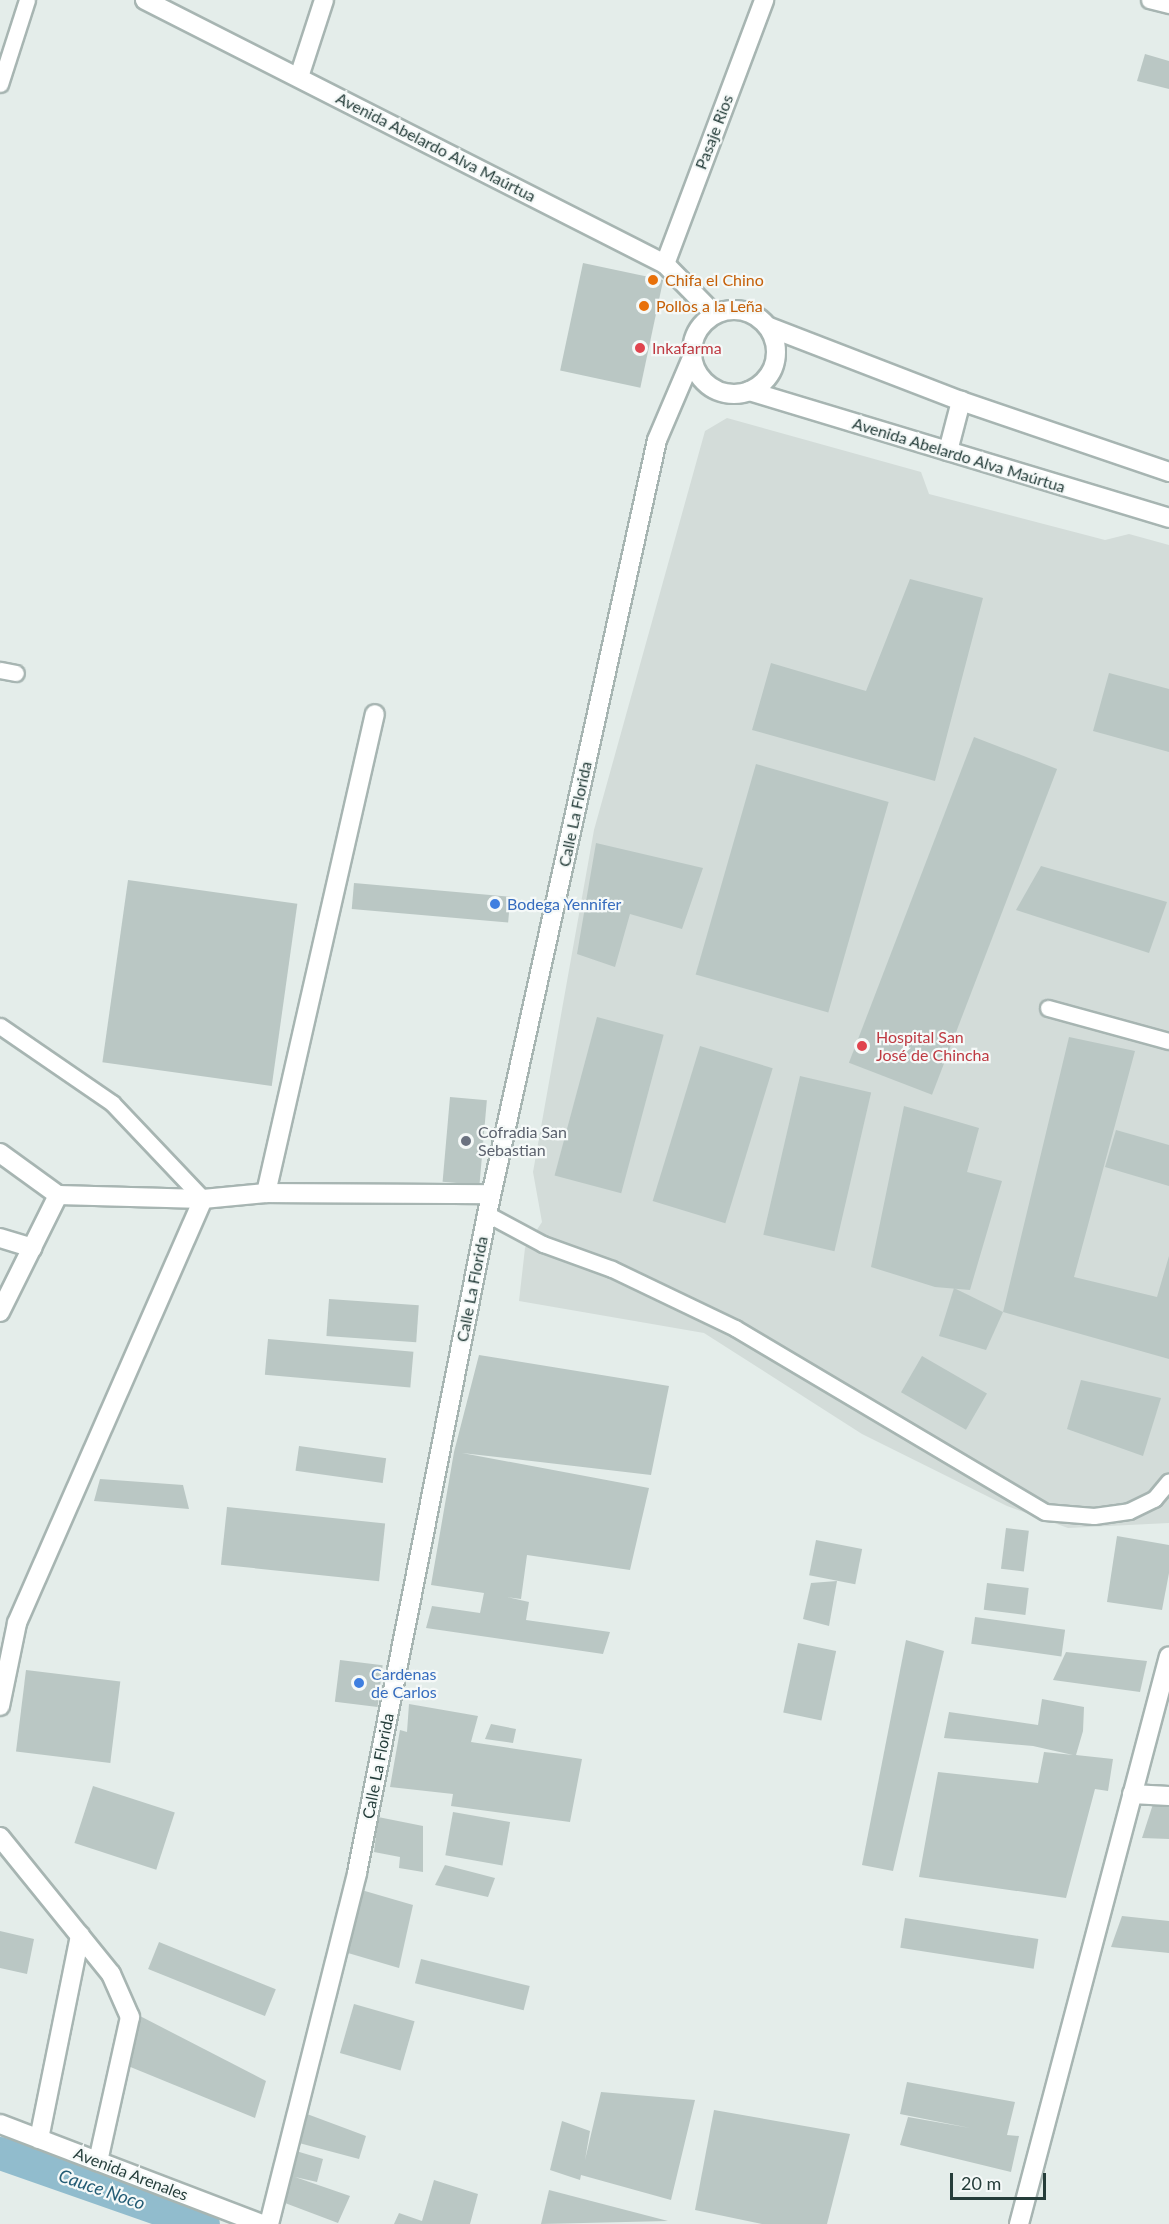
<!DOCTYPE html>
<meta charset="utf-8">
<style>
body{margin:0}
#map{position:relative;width:1169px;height:2224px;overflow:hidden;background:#e4edea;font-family:Lato,sans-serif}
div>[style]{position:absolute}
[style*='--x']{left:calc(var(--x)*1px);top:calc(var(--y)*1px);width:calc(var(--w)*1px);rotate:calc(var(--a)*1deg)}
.built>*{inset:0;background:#d3dcd9}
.canal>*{height:33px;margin:-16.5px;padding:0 16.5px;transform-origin:16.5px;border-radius:16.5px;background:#91bccd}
.building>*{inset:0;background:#bac7c4;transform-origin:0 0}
.roads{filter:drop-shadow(2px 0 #a7b5b2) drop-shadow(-2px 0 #a7b5b2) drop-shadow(0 2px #a7b5b2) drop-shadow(0 -2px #a7b5b2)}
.service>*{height:15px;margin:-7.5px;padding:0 7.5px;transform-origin:7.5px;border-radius:7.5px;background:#fff}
.minor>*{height:18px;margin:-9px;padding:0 9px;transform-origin:9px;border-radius:9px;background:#fff}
.tertiary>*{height:18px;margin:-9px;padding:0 9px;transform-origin:9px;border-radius:9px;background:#fff}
.tertiary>.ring{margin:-9px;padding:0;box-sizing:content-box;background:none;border:18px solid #fff;border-radius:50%}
.dots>*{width:16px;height:16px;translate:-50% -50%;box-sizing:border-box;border:3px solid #f5f9f8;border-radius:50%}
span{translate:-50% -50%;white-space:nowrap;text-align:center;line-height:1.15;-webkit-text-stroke:4.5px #f5f9f8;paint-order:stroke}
.street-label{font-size:16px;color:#253d3a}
.food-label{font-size:16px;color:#c56008}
.left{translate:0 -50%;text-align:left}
.health-label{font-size:16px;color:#be3a42}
.shop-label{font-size:16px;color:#366cbe}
.worship-label{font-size:16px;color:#5b616d}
.water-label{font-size:18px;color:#235c75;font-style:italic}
.scale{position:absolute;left:950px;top:2173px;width:96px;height:27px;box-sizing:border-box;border:3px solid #253d3a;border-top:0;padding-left:8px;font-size:18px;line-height:21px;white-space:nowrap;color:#253d3a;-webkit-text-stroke:4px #f5f9f8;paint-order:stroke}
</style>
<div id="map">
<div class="built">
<i style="clip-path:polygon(727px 418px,921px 472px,929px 494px,1105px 540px,1129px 534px,1169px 545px,1169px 1523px,1068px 1528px,1007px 1506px,862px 1434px,704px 1333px,519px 1301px,525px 1248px,542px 1222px,533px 1172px,594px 830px,705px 431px)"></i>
</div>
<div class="canal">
<i style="--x:0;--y:2153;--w:215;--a:19.3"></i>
</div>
<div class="building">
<i style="clip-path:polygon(1145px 54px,1169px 61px,1169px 89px,1137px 81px)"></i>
<i style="left:583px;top:263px;width:82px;height:110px;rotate:12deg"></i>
<i style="clip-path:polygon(910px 579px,983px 598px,935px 781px,752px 730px,771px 663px,866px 691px)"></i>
<i style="clip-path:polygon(1109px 673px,1169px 689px,1169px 752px,1093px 731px)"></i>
<i style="left:974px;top:737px;width:89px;height:349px;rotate:21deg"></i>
<i style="left:756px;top:764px;width:138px;height:219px;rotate:16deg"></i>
<i style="clip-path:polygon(596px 843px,703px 868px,682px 929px,630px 914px,615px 967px,577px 954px)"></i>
<i style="clip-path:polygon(1041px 866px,1167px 902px,1149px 953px,1016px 910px)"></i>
<i style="left:128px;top:880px;width:171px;height:184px;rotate:8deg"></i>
<i style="left:354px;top:883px;width:157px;height:26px;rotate:5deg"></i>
<i style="left:597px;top:1017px;width:69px;height:164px;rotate:15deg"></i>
<i style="clip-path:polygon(1069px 1037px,1135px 1051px,1074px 1277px,1157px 1297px,1169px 1256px,1169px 1359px,1003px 1312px)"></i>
<i style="left:700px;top:1046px;width:76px;height:162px;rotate:17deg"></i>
<i style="left:800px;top:1076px;width:73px;height:163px;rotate:13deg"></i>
<i style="left:450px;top:1097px;width:37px;height:85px;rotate:5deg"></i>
<i style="clip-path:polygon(904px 1106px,979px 1128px,967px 1172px,1002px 1181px,970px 1290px,935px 1287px,871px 1267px)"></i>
<i style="clip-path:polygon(1116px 1130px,1169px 1145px,1169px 1186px,1105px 1167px)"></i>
<i style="clip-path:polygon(954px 1288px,1003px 1312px,986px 1350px,939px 1336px)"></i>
<i style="left:329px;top:1299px;width:90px;height:37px;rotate:4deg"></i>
<i style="left:268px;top:1339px;width:146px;height:36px;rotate:5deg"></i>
<i style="clip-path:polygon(479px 1355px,669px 1386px,651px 1475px,462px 1453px,649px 1488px,630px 1570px,527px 1555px,521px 1599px,507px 1597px,529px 1602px,526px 1620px,610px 1632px,603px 1654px,426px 1628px,432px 1606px,480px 1613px,484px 1593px,431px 1585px,454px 1452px)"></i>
<i style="left:922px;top:1356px;width:75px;height:42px;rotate:30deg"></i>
<i style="clip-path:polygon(1081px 1380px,1161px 1398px,1143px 1456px,1067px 1429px)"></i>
<i style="left:299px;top:1446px;width:88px;height:25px;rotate:8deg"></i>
<i style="clip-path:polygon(100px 1479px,183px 1485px,189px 1509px,94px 1501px)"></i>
<i style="left:227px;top:1507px;width:159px;height:58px;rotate:6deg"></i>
<i style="left:1006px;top:1528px;width:23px;height:41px;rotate:7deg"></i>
<i style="clip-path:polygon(1117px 1536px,1169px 1545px,1169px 1573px,1162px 1610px,1107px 1602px)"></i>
<i style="left:816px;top:1540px;width:47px;height:36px;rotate:11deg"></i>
<i style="clip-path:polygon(837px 1581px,829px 1626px,803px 1619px,811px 1583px)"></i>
<i style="left:987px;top:1583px;width:42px;height:27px;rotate:7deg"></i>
<i style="left:975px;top:1617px;width:91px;height:27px;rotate:8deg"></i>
<i style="clip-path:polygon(906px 1640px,944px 1651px,893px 1871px,862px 1865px)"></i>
<i style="left:798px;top:1643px;width:39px;height:71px;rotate:12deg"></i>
<i style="clip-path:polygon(1066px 1652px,1147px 1661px,1140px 1692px,1053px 1680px)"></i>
<i style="left:340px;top:1660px;width:43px;height:42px;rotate:7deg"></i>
<i style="left:26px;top:1670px;width:95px;height:82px;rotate:7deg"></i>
<i style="clip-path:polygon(1042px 1699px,1084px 1707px,1083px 1731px,1076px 1755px,1113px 1759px,1108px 1791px,1095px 1789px,1066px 1898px,919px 1877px,938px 1772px,1038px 1783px,1044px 1752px,1073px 1755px,1033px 1746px,944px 1738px,949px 1712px,1038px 1725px)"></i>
<i style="clip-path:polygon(409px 1704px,478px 1716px,471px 1742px,582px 1759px,570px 1822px,451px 1806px,453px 1794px,390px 1787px,400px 1730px,407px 1732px)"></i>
<i style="clip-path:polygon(491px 1724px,516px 1729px,513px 1743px,485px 1739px)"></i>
<i style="left:93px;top:1786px;width:86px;height:60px;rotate:18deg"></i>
<i style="clip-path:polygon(1154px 1801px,1169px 1803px,1169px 1839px,1142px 1838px)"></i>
<i style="left:453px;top:1812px;width:58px;height:44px;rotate:10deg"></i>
<i style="clip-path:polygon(378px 1817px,423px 1826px,423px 1872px,399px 1868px,400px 1857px,374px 1852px)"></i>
<i style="clip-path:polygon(445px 1865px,495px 1878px,488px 1897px,435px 1885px)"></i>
<i style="clip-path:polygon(358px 1889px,413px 1905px,399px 1968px,348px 1953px)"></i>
<i style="clip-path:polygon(1122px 1916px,1169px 1921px,1169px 1953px,1111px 1947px)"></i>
<i style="left:905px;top:1918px;width:135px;height:30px;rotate:9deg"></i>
<i style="clip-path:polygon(0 1931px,34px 1939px,27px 1974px,0 1968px)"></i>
<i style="left:159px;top:1942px;width:126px;height:29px;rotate:22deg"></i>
<i style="left:421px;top:1959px;width:112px;height:25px;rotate:14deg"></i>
<i style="left:354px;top:2004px;width:63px;height:51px;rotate:16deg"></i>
<i style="clip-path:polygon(140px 2016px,266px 2081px,255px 2118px,128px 2066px)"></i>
<i style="clip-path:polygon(907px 2082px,1015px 2102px,1007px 2135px,1019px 2136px,1011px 2172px,900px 2145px,908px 2117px,970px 2128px,900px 2114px)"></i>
<i style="clip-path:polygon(601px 2092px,695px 2100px,671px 2200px,581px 2175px,580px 2180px,550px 2170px,562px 2121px,590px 2131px,585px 2160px)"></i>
<i style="clip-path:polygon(714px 2110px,850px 2134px,827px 2224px,762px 2224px,695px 2210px)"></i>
<i style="clip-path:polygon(307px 2114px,366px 2136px,359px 2159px,299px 2143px)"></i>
<i style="clip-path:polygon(296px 2151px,323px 2159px,317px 2182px,295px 2177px,350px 2196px,338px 2223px,285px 2203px)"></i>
<i style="clip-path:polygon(434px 2180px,478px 2194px,470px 2224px,394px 2224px,399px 2213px,422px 2221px)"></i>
<i style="clip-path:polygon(549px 2190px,668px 2221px,541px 2224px)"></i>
</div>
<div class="roads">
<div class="service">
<i style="--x:1149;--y:0;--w:21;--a:14"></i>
<i style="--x:0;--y:84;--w:88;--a:-72.2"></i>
<i style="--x:0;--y:670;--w:16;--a:11"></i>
<i style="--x:1048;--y:1008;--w:125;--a:15.3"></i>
<i style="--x:0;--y:1026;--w:136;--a:34.5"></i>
<i style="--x:112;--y:1103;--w:132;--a:46.5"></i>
<i style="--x:487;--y:1214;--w:64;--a:28.2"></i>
<i style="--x:543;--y:1244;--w:73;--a:19.9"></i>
<i style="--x:612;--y:1269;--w:136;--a:25.6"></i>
<i style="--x:735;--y:1328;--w:360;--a:30.7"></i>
<i style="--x:1045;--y:1512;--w:49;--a:4.7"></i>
<i style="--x:1094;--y:1516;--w:35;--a:-8"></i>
<i style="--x:1129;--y:1511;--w:28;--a:-26"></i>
<i style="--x:1154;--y:1499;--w:23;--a:-50"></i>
</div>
<div class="minor">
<i style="--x:299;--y:77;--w:81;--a:-72"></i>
<i style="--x:665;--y:264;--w:282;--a:-69.4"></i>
<i style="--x:948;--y:451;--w:52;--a:-75.4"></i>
<i style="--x:0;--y:1153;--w:72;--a:35.9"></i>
<i style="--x:58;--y:1195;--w:145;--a:1.6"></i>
<i style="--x:203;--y:1199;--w:63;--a:-5.4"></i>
<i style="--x:266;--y:1193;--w:225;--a:0.3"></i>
<i style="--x:266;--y:1193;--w:491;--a:-77.2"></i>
<i style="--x:0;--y:1238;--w:34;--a:17"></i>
<i style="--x:0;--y:1312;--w:131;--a:-63.6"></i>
<i style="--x:0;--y:1706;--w:85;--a:-78.4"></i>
<i style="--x:17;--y:1623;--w:463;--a:-66.3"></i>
<i style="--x:1132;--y:1794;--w:37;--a:3"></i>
<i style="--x:0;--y:1837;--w:176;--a:51"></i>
<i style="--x:111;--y:1974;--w:47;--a:66.2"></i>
<i style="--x:130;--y:2017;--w:148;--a:102.5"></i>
<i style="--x:0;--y:2124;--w:280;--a:20.9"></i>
<i style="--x:39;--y:2139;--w:208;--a:-78.6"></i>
<i style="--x:269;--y:2224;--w:362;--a:-75.9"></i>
<i style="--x:357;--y:1873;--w:672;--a:-78.84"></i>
<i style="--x:487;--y:1214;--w:792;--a:-77.61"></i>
<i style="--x:657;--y:440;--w:89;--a:-66.9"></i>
<i style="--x:1019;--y:2224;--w:587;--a:-75.21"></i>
</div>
<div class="tertiary">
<i style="--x:145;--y:0;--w:583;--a:26.92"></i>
<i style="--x:665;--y:264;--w:70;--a:45.6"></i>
<i class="ring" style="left:692px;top:310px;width:66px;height:66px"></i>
<i style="--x:769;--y:327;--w:206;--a:21.1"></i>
<i style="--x:961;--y:401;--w:220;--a:18.8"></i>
<i style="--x:749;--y:391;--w:439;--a:16.8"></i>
</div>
</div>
<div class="dots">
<i style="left:653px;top:280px;background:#e8710a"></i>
<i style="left:644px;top:306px;background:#e8710a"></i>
<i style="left:640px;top:348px;background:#e0444e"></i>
<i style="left:495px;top:904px;background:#3f7fe0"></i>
<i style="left:862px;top:1046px;background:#e0444e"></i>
<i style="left:466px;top:1141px;background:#6b7280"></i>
<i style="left:359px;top:1683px;background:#3f7fe0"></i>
</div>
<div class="street-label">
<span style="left:714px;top:132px;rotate:-69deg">Pasaje Rios</span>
<span style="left:436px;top:147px;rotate:27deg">Avenida Abelardo Alva Maúrtua</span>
<span style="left:959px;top:455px;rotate:17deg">Avenida Abelardo Alva Maúrtua</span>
<span style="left:575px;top:814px;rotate:-78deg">Calle La Florida</span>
<span style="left:472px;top:1289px;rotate:-79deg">Calle La Florida</span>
<span style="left:378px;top:1766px;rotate:-79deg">Calle La Florida</span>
<span style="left:131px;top:2174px;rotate:21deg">Avenida Arenales</span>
</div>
<div class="food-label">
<span class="left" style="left:665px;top:280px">Chifa el Chino</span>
<span class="left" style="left:656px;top:306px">Pollos a la Leña</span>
</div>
<div class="health-label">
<span class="left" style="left:652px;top:348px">Inkafarma</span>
<span class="left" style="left:876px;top:1046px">Hospital San<br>José de Chincha</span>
</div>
<div class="shop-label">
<span class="left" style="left:507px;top:904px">Bodega Yennifer</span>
<span class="left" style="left:371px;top:1683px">Cardenas<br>de Carlos</span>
</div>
<div class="worship-label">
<span class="left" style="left:478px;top:1141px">Cofradia San<br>Sebastian</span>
</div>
<div class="water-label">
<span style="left:102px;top:2189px;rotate:19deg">Cauce Noco</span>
</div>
<div class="scale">20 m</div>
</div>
